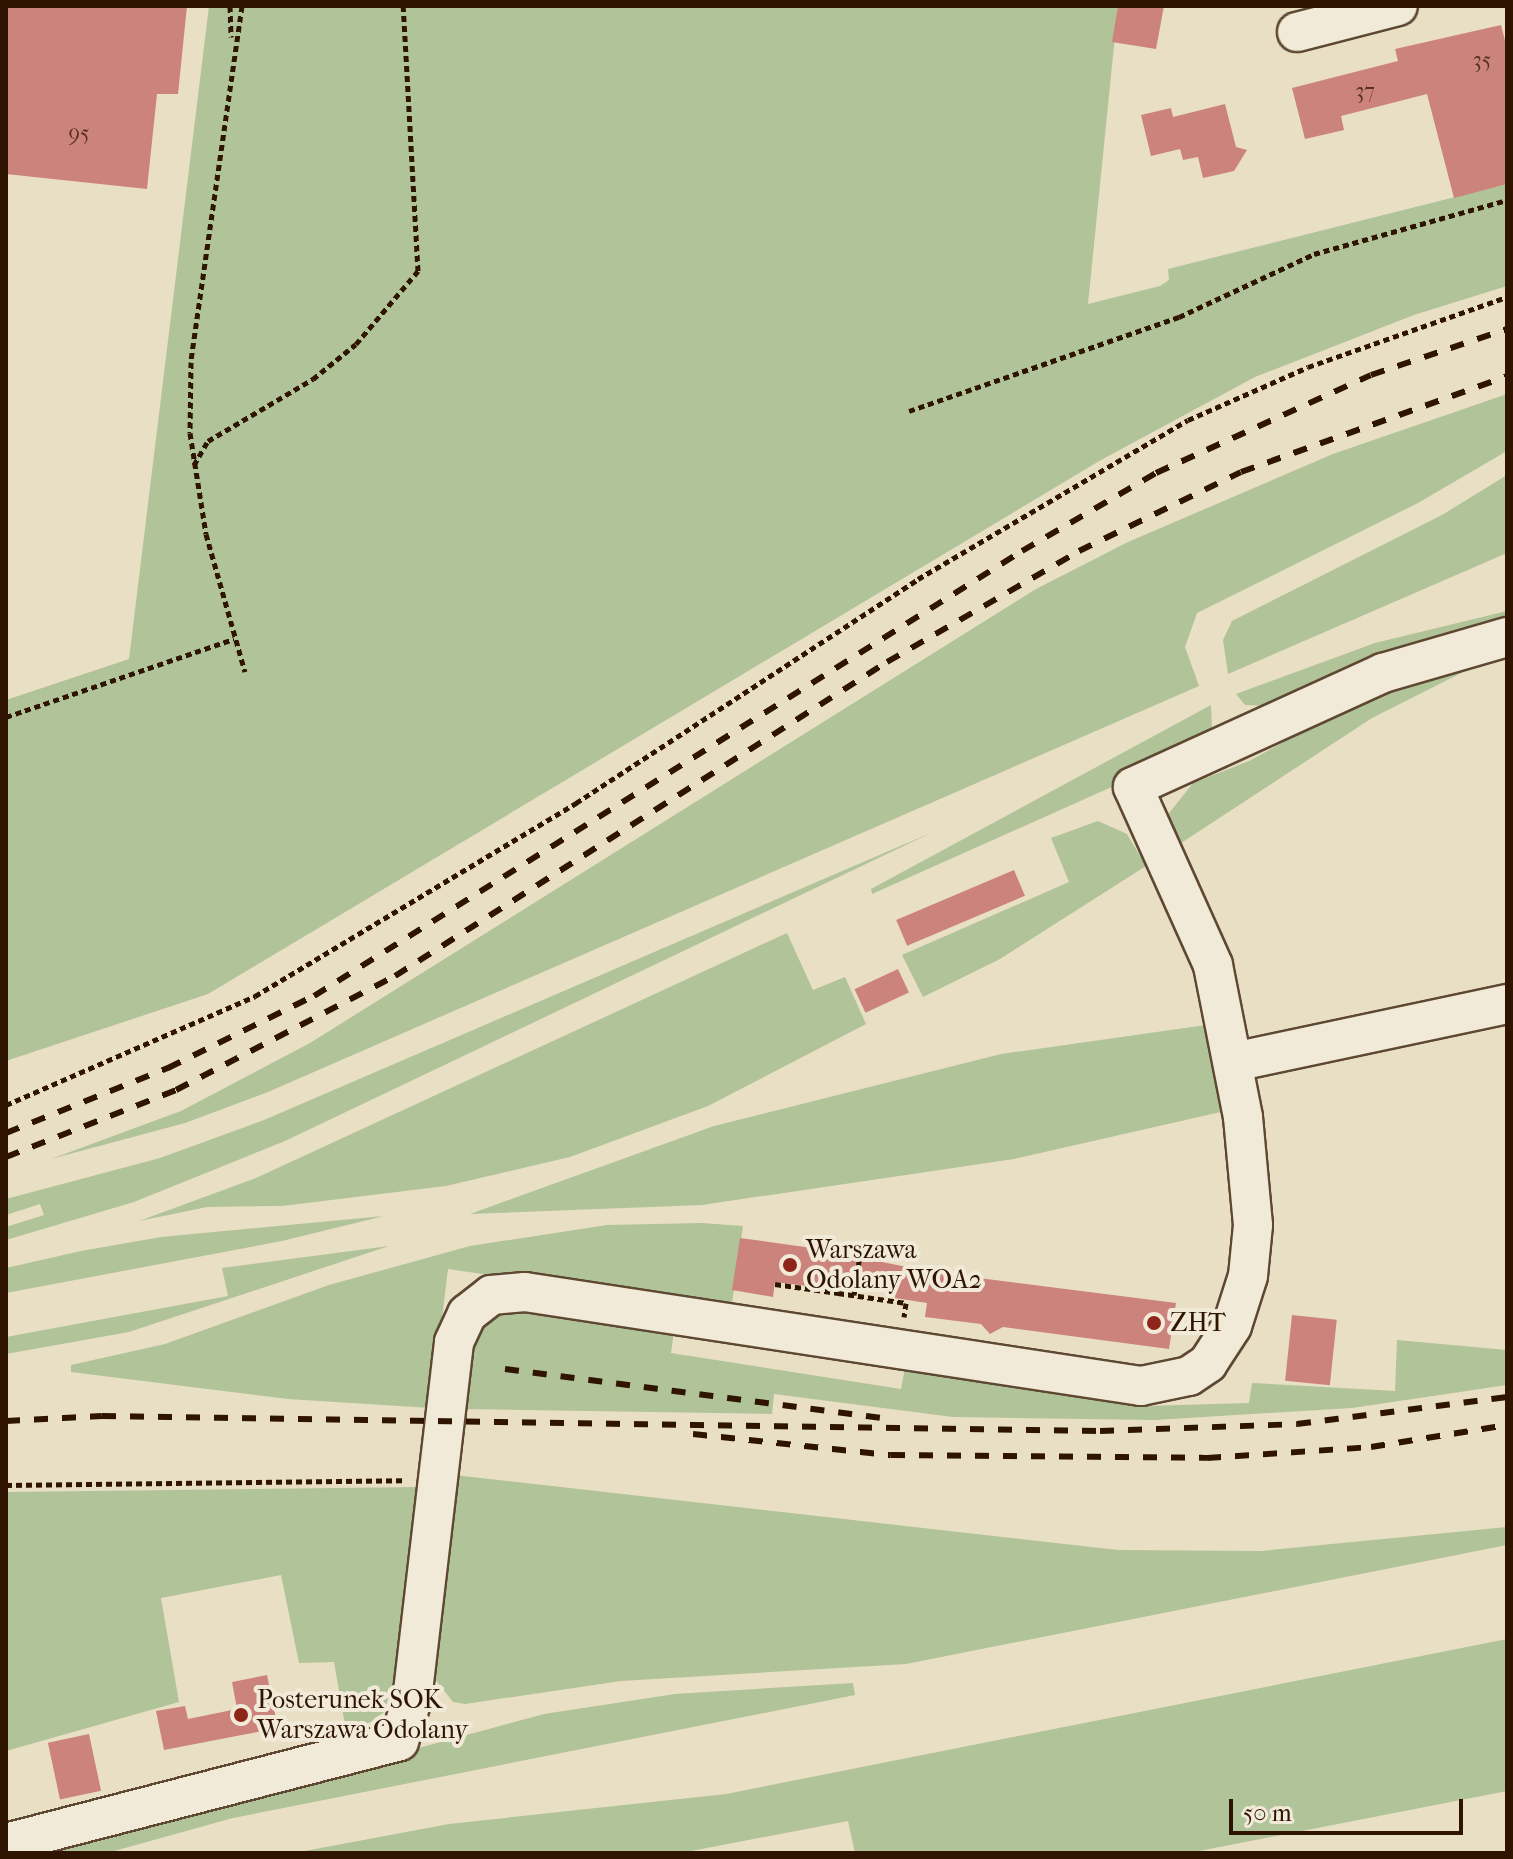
<!DOCTYPE html>
<style>
body{margin:0}
#map{position:relative;width:1513px;height:1859px;overflow:hidden;background:#e9dfc5;font-family:"IM FELL French Canon",serif}
div>[style]{position:absolute}
[style*='--x']{left:calc(var(--x)*1px);top:calc(var(--y)*1px);width:calc(var(--w)*1px);rotate:calc(var(--a)*1deg)}
.green>*{inset:0;background:#b1c398}
.building>*{inset:0;background:#cb837c;transform-origin:0 0}
.path>*{height:5px;margin-top:-2.5px;transform-origin:0;background:repeating-linear-gradient(90deg,#2f1501 0 6px,transparent 0 10px)}
.roads{filter:drop-shadow(2px 0 #5e4832) drop-shadow(-2px 0 #5e4832) drop-shadow(0 2px #5e4832) drop-shadow(0 -2px #5e4832)}
.minor>*{height:38px;margin:-19px;padding:0 19px;transform-origin:19px;border-radius:19px;background:#f1ead9}
.rail>*{height:6px;margin-top:-3px;transform-origin:0;background:repeating-linear-gradient(90deg,#2f1501 0 14px,transparent 0 28px)}
.dots>*{width:22px;height:22px;translate:-50% -50%;box-sizing:border-box;border:4px solid #f1ead9;border-radius:50%}
span{translate:-50% -50%;white-space:nowrap;text-align:center;line-height:1.15;-webkit-text-stroke:8px #f1ead9;paint-order:stroke}
.number-label{font-size:22px;color:#563020}
.number-label span{-webkit-text-stroke-width:0}
.poi-label{font-size:26px;color:#2f1501}
.left{translate:0 -50%;text-align:left}
.frame{position:absolute;inset:0;border:8px solid #2f1501;pointer-events:none}
.scale{position:absolute;left:1229px;top:1799px;width:234px;height:36px;box-sizing:border-box;border:4px solid #2f1501;border-top:0;padding-left:10px;font-size:24px;line-height:28px;white-space:nowrap;color:#2f1501;-webkit-text-stroke:6px #f1ead9;paint-order:stroke}
</style>
<div id="map">
<div class="green">
<i style="clip-path:polygon(209px 6px,1118px 6px,1088px 304px,1160px 286px,1169px 280px,1168px 269px,1507px 184px,1507px 286px,1414px 315px,1255px 377px,1101px 460px,208px 994px,6px 1061px,6px 700px,129px 659px)"></i>
<i style="clip-path:polygon(1507px 394px,1507px 451px,1418px 503px,1197px 613px,1185px 647px,1199px 686px,268px 1092px,185px 1123px,51px 1159px,181px 1111px,310px 1043px,1036px 589px,1128px 542px,1333px 454px)"></i>
<i style="clip-path:polygon(1507px 475px,1507px 553px,1228px 674px,1223px 640px,1232px 621px,1442px 515px)"></i>
<i style="clip-path:polygon(1507px 611px,1507px 624px,1268px 706px,1245px 705px,1236px 694px,1375px 643px)"></i>
<i style="clip-path:polygon(1481px 663px,1372px 718px,1172px 849px,1166px 817px,1193px 783px,1249px 761px,1376px 692px)"></i>
<i style="clip-path:polygon(1211px 705px,1212px 730px,1181px 756px,872px 894px,871px 889px)"></i>
<i style="clip-path:polygon(1098px 821px,1127px 834px,1146px 866px,1000px 959px,923px 997px,902px 955px,1069px 882px,1051px 838px)"></i>
<i style="clip-path:polygon(933px 832px,285px 1141px,134px 1202px,6px 1240px,6px 1227px,44px 1215px,40px 1204px,6px 1215px,6px 1199px,160px 1158px,264px 1120px)"></i>
<i style="clip-path:polygon(787px 933px,813px 990px,845px 977px,866px 1024px,708px 1106px,570px 1157px,446px 1186px,282px 1206px,207px 1207px,139px 1221px,256px 1178px)"></i>
<i style="clip-path:polygon(1206px 1025px,1225px 1111px,1014px 1159px,702px 1205px,470px 1214px,714px 1126px,1001px 1054px)"></i>
<i style="clip-path:polygon(384px 1216px,282px 1241px,6px 1293px,6px 1268px,81px 1251px,161px 1237px)"></i>
<i style="clip-path:polygon(702px 1223px,743px 1226px,731px 1310px,448px 1269px,431px 1408px,288px 1399px,71px 1372px,71px 1365px,165px 1344px,329px 1285px,470px 1246px,607px 1225px)"></i>
<i style="clip-path:polygon(389px 1246px,129px 1332px,6px 1354px,6px 1337px,228px 1296px,222px 1268px)"></i>
<i style="clip-path:polygon(514px 1308px,674px 1331px,671px 1353px,901px 1389px,905px 1368px,1145px 1406px,1249px 1403px,1252px 1383px,1395px 1391px,1397px 1340px,1507px 1350px,1507px 1385px,1352px 1408px,1155px 1420px,953px 1417px,774px 1394px,772px 1414px,461px 1409px,476px 1331px,493px 1315px)"></i>
<i style="clip-path:polygon(454px 1475px,1118px 1550px,1261px 1551px,1507px 1527px,1507px 1545px,906px 1664px,621px 1681px,465px 1704px,453px 1702px,435px 1679px)"></i>
<i style="clip-path:polygon(421px 1487px,398px 1681px,384px 1712px,371px 1722px,346px 1731px,334px 1662px,299px 1663px,281px 1575px,161px 1598px,179px 1702px,6px 1751px,6px 1492px)"></i>
<i style="clip-path:polygon(1507px 1639px,1507px 1791px,1189px 1853px,855px 1853px,848px 1821px,681px 1853px,294px 1853px,449px 1824px,726px 1794px)"></i>
<i style="clip-path:polygon(853px 1683px,855px 1695px,233px 1818px,107px 1853px,30px 1853px,544px 1714px,675px 1694px)"></i>
</div>
<div class="building">
<i style="clip-path:polygon(6px 6px,187px 6px,178px 94px,157px 94px,147px 189px,6px 174px)"></i>
<i style="clip-path:polygon(1118px 6px,1164px 6px,1156px 49px,1112px 42px)"></i>
<i style="clip-path:polygon(1501px 25px,1507px 48px,1507px 184px,1454px 198px,1427px 94px,1341px 116px,1344px 130px,1305px 139px,1292px 88px,1398px 61px,1395px 49px)"></i>
<i style="clip-path:polygon(1225px 104px,1236px 147px,1247px 150px,1234px 171px,1203px 178px,1198px 157px,1183px 160px,1180px 149px,1151px 156px,1141px 115px,1171px 108px,1173px 117px)"></i>
<i style="left:1014px;top:870px;width:28px;height:128px;rotate:67deg"></i>
<i style="left:898px;top:969px;width:26px;height:48px;rotate:65deg"></i>
<i style="clip-path:polygon(740px 1238px,819px 1249px,823px 1242px,848px 1246px,847px 1255px,932px 1272px,1176px 1303px,1169px 1349px,1003px 1327px,990px 1334px,981px 1324px,925px 1317px,927px 1303px,895px 1298px,896px 1288px,825px 1277px,824px 1288px,775px 1282px,773px 1297px,732px 1290px)"></i>
<i style="left:1292px;top:1315px;width:45px;height:66px;rotate:6deg"></i>
<i style="clip-path:polygon(267px 1675px,278px 1728px,164px 1750px,156px 1711px,185px 1706px,188px 1719px,237px 1709px,232px 1682px)"></i>
<i style="left:89px;top:1734px;width:58px;height:42px;rotate:78deg"></i>
</div>
<div class="path">
<i style="--x:230;--y:6;--w:31;--a:88"></i>
<i style="--x:242;--y:6;--w:360;--a:98.2"></i>
<i style="--x:191;--y:362;--w:71;--a:90.8"></i>
<i style="--x:190;--y:433;--w:102;--a:81"></i>
<i style="--x:206;--y:534;--w:143;--a:74.2"></i>
<i style="--x:909;--y:411;--w:286;--a:-19.2"></i>
<i style="--x:1179;--y:317;--w:149;--a:-25"></i>
<i style="--x:1314;--y:254;--w:200;--a:-15.6"></i>
<i style="--x:194;--y:465;--w:28;--a:-60"></i>
<i style="--x:208;--y:441;--w:122;--a:-30.6"></i>
<i style="--x:313;--y:379;--w:55;--a:-39.1"></i>
<i style="--x:356;--y:344;--w:96;--a:-49.7"></i>
<i style="--x:418;--y:271;--w:265;--a:-93.2"></i>
<i style="--x:6;--y:717;--w:241;--a:-18.9"></i>
<i style="--x:6;--y:1105;--w:272;--a:-23.6"></i>
<i style="--x:255;--y:996;--w:375;--a:-31"></i>
<i style="--x:576;--y:803;--w:409;--a:-33.2"></i>
<i style="--x:918;--y:579;--w:313;--a:-30.5"></i>
<i style="--x:1188;--y:420;--w:131;--a:-23.8"></i>
<i style="--x:1308;--y:367;--w:211;--a:-19.4"></i>
<i style="--x:824;--y:1282;--w:15;--a:8"></i>
<i style="--x:839;--y:1284;--w:9;--a:96"></i>
<i style="--x:838;--y:1293;--w:69;--a:8.4"></i>
<i style="--x:906;--y:1303;--w:14;--a:98"></i>
<i style="--x:775;--y:1284;--w:64;--a:8.1"></i>
<i style="--x:854;--y:1295;--w:48;--a:-81.5"></i>
<i style="--x:861;--y:1248;--w:47;--a:6.1"></i>
<i style="--x:908;--y:1253;--w:11;--a:-80"></i>
<i style="--x:6;--y:1485;--w:399;--a:-0.7"></i>
</div>
<div class="roads">
<div class="minor">
<i style="--x:1297;--y:32;--w:104;--a:-14.4"></i>
<i style="--x:1234;--y:1062;--w:279;--a:-12"></i>
<i style="--x:6;--y:1843;--w:406;--a:-14.5"></i>
<i style="--x:399;--y:1741;--w:43;--a:-72.4"></i>
<i style="--x:412;--y:1700;--w:360;--a:-83.3"></i>
<i style="--x:454;--y:1342;--w:31;--a:-65"></i>
<i style="--x:467;--y:1314;--w:31;--a:-38"></i>
<i style="--x:491;--y:1295;--w:34;--a:-5"></i>
<i style="--x:525;--y:1292;--w:623;--a:8.68"></i>
<i style="--x:1141;--y:1386;--w:49;--a:-11.8"></i>
<i style="--x:1189;--y:1376;--w:23;--a:-34"></i>
<i style="--x:1208;--y:1363;--w:44;--a:-57"></i>
<i style="--x:1232;--y:1326;--w:52;--a:-72.3"></i>
<i style="--x:1248;--y:1276;--w:51;--a:-84.4"></i>
<i style="--x:1253;--y:1225;--w:108;--a:-95.3"></i>
<i style="--x:1243;--y:1117;--w:155;--a:-101.2"></i>
<i style="--x:1213;--y:965;--w:195;--a:-114.2"></i>
<i style="--x:1133;--y:787;--w:275;--a:-24.5"></i>
<i style="--x:1383;--y:673;--w:129;--a:-16.2"></i>
</div>
</div>
<div class="rail">
<i style="--x:6;--y:1133;--w:175;--a:-21.9"></i>
<i style="--x:168;--y:1068;--w:163;--a:-26.3"></i>
<i style="--x:314;--y:996;--w:836;--a:-32.15"></i>
<i style="--x:1022;--y:551;--w:155;--a:-30.2"></i>
<i style="--x:1156;--y:473;--w:236;--a:-24.5"></i>
<i style="--x:1371;--y:375;--w:144;--a:-18.7"></i>
<i style="--x:6;--y:1157;--w:183;--a:-21.5"></i>
<i style="--x:176;--y:1090;--w:247;--a:-27.5"></i>
<i style="--x:395;--y:976;--w:584;--a:-32.55"></i>
<i style="--x:887;--y:662;--w:222;--a:-30"></i>
<i style="--x:1079;--y:551;--w:180;--a:-26"></i>
<i style="--x:1241;--y:472;--w:283;--a:-19.8"></i>
<i style="--x:505;--y:1369;--w:378;--a:7.4"></i>
<i style="--x:6;--y:1421;--w:96;--a:-3"></i>
<i style="--x:102;--y:1416;--w:998;--a:0.86"></i>
<i style="--x:1100;--y:1431;--w:197;--a:-2"></i>
<i style="--x:1297;--y:1424;--w:212;--a:-7.3"></i>
<i style="--x:693;--y:1434;--w:199;--a:6.1"></i>
<i style="--x:891;--y:1455;--w:316;--a:0.5"></i>
<i style="--x:1207;--y:1458;--w:164;--a:-3.8"></i>
<i style="--x:1371;--y:1447;--w:138;--a:-9.2"></i>
</div>
<div class="dots">
<i style="left:790px;top:1265px;background:#8f2418"></i>
<i style="left:1154px;top:1323px;background:#8f2418"></i>
<i style="left:241px;top:1715px;background:#8f2418"></i>
</div>
<div class="number-label">
<span style="left:1482px;top:61px">35</span>
<span style="left:1365px;top:92px">37</span>
<span style="left:79px;top:134px">95</span>
</div>
<div class="poi-label">
<span class="left" style="left:806px;top:1265px">Warszawa<br>Odolany WOA2</span>
<span class="left" style="left:1170px;top:1323px">ZHT</span>
<span class="left" style="left:257px;top:1715px">Posterunek SOK<br>Warszawa Odolany</span>
</div>
<div class="frame"></div>
<div class="scale">50 m</div>
</div>
